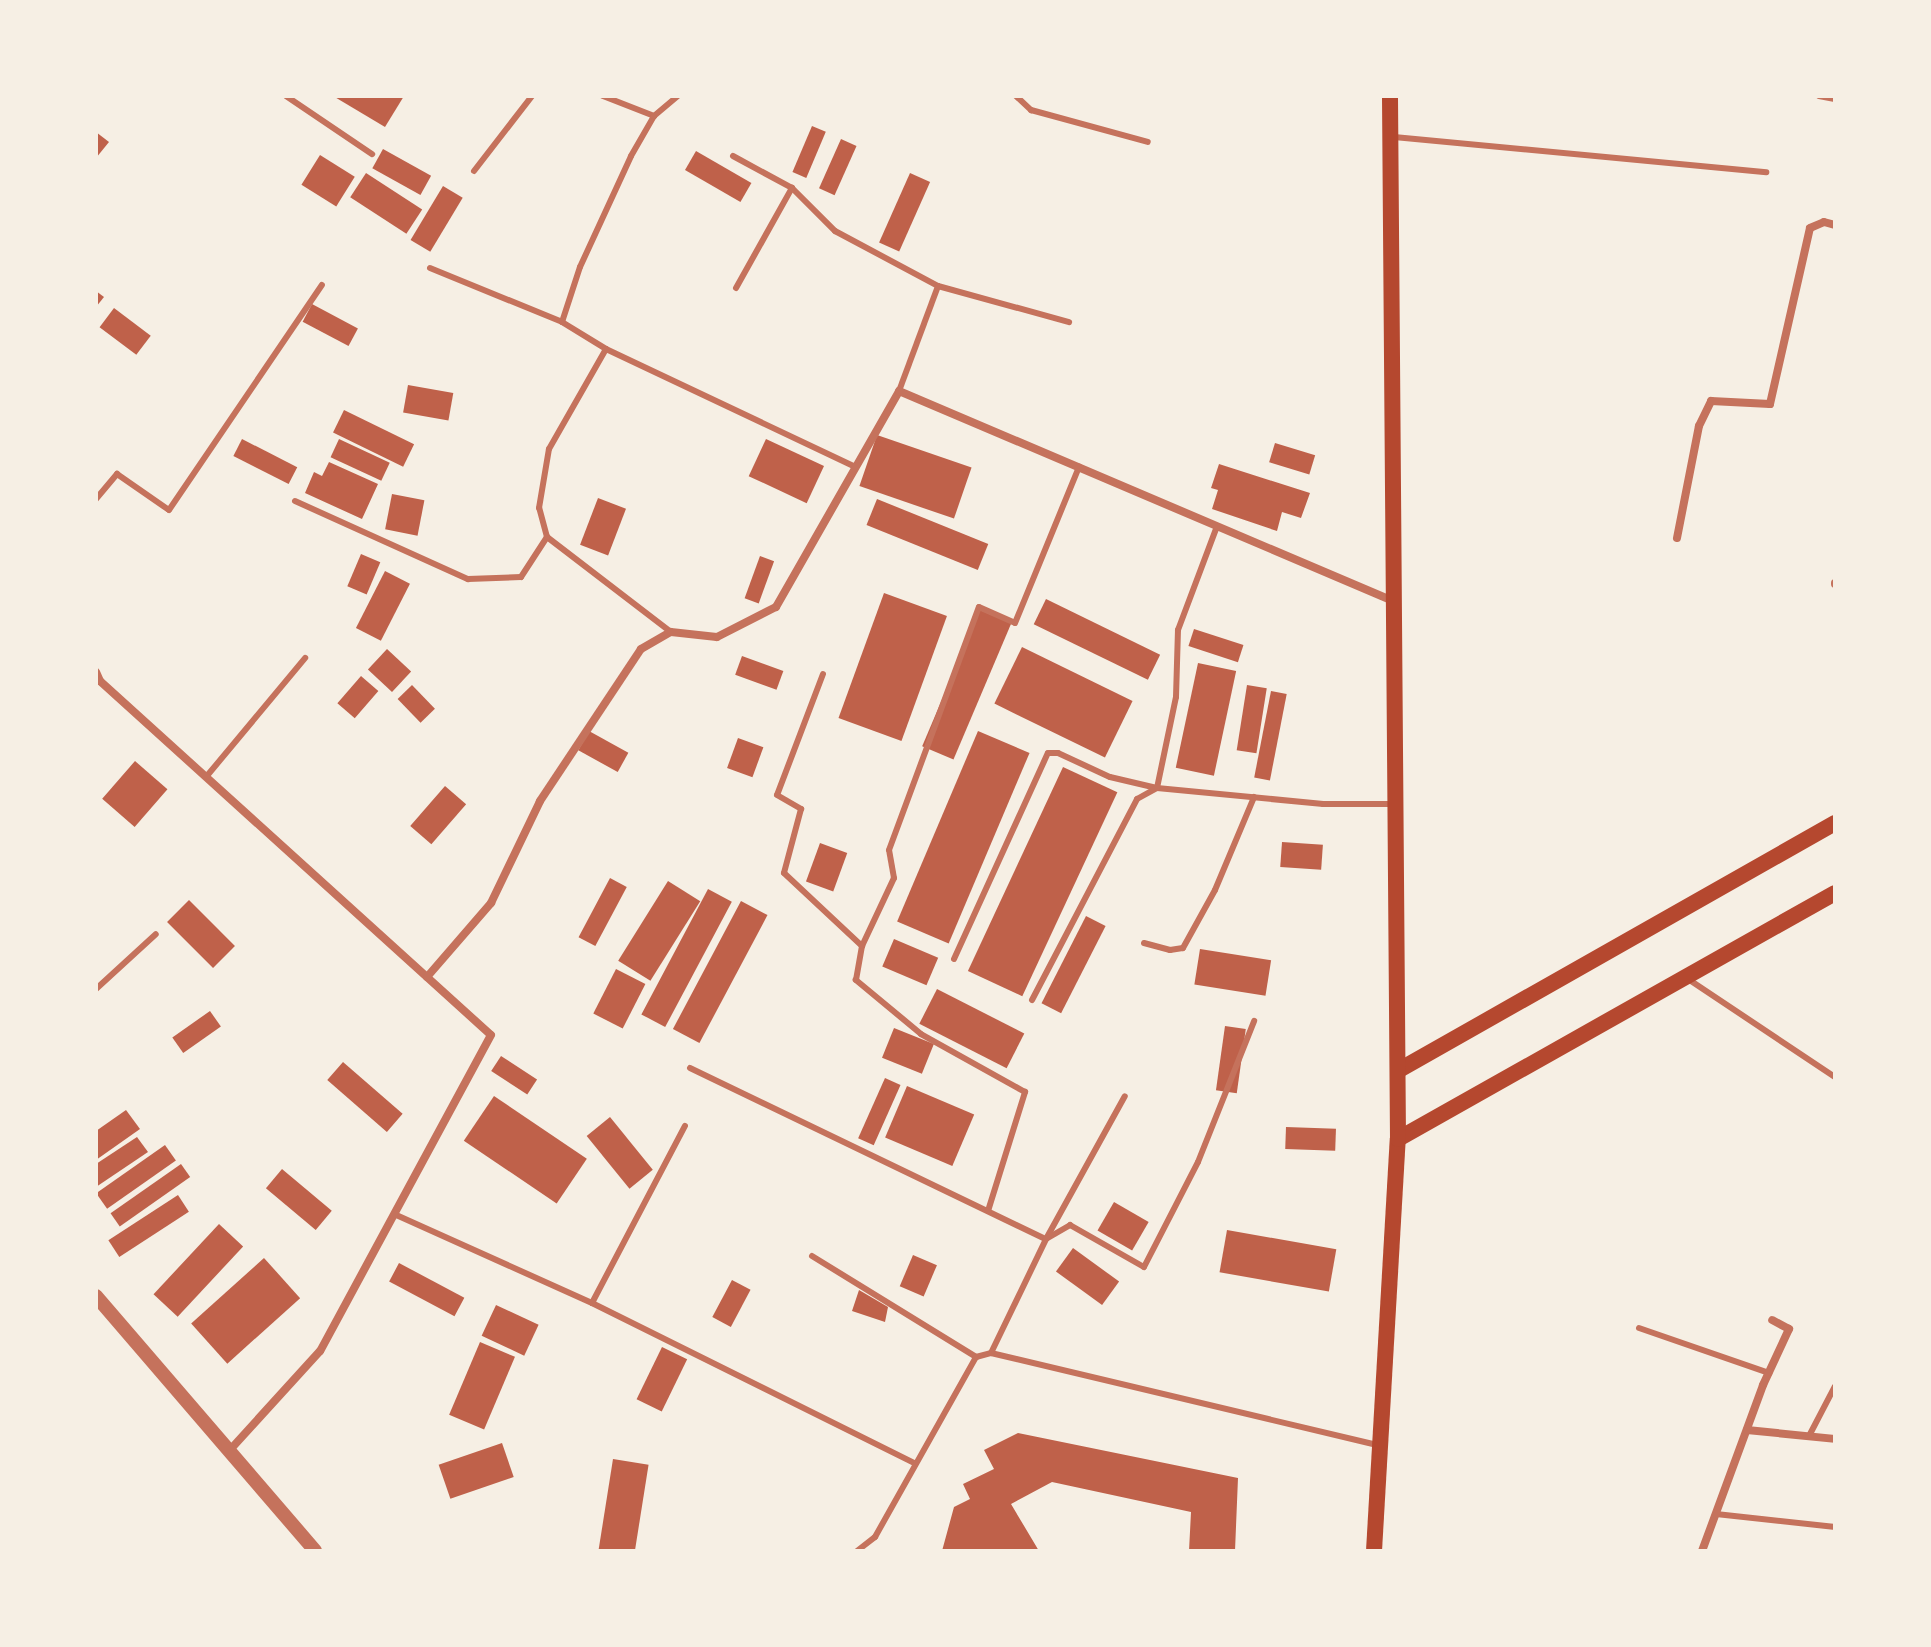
<!DOCTYPE html>
<style>
body{margin:0}
#map{position:relative;width:1931px;height:1647px;overflow:hidden;background:#f6efe4;font-family:"Varela Round",sans-serif}
div>[style]{position:absolute}
[style*='--x']{left:calc(var(--x)*1px);top:calc(var(--y)*1px);width:calc(var(--w)*1px);rotate:calc(var(--a)*1deg)}
.building>*{inset:0;background:#bf614a;transform-origin:0 0}
.service>*{height:6px;margin:-3px;padding:0 3px;transform-origin:3px;border-radius:3px;background:#c5725c}
.minor>*{height:8px;margin:-4px;padding:0 4px;transform-origin:4px;border-radius:4px;background:#c5725c}
.tertiary>*{height:14px;margin:-7px;padding:0 7px;transform-origin:7px;border-radius:7px;background:#c5725c}
.secondary>*{height:16px;margin:-8px;padding:0 8px;transform-origin:8px;border-radius:8px;background:#b5482f}
span{translate:-50% -50%;white-space:nowrap;text-align:center;line-height:1.15;-webkit-text-stroke:6px #f6efe4;paint-order:stroke}
.frame{position:absolute;inset:0;border:98px solid #f6efe4;pointer-events:none}
</style>
<div id="map">
<div class="building">
<i style="clip-path:polygon(333px 96px,404px 96px,385px 127px)"></i>
<i style="left:812px;top:126px;width:15px;height:50px;rotate:23deg"></i>
<i style="clip-path:polygon(96px 132px,109px 142px,96px 158px)"></i>
<i style="left:841px;top:139px;width:17px;height:54px;rotate:24deg"></i>
<i style="left:383px;top:149px;width:55px;height:22px;rotate:29deg"></i>
<i style="left:696px;top:151px;width:64px;height:22px;rotate:30deg"></i>
<i style="left:320px;top:155px;width:41px;height:35px;rotate:32deg"></i>
<i style="left:366px;top:173px;width:67px;height:29px;rotate:33deg"></i>
<i style="left:910px;top:173px;width:22px;height:76px;rotate:24deg"></i>
<i style="left:443px;top:186px;width:23px;height:63px;rotate:31deg"></i>
<i style="clip-path:polygon(96px 291px,104px 297px,96px 307px)"></i>
<i style="left:312px;top:304px;width:52px;height:20px;rotate:28deg"></i>
<i style="left:114px;top:308px;width:46px;height:24px;rotate:37deg"></i>
<i style="left:408px;top:385px;width:46px;height:28px;rotate:10deg"></i>
<i style="left:344px;top:410px;width:78px;height:25px;rotate:26deg"></i>
<i style="left:877px;top:435px;width:100px;height:54px;rotate:19deg"></i>
<i style="left:242px;top:439px;width:62px;height:19px;rotate:27deg"></i>
<i style="left:339px;top:439px;width:56px;height:20px;rotate:25deg"></i>
<i style="left:766px;top:439px;width:64px;height:41px;rotate:25deg"></i>
<i style="left:1275px;top:443px;width:42px;height:20px;rotate:17deg"></i>
<i style="clip-path:polygon(329px 462px,378px 484px,362px 519px,305px 493px,314px 472px,322px 476px)"></i>
<i style="clip-path:polygon(1219px 464px,1310px 493px,1301px 518px,1282px 512px,1277px 531px,1212px 509px,1218px 490px,1211px 488px)"></i>
<i style="left:392px;top:494px;width:33px;height:36px;rotate:11deg"></i>
<i style="left:598px;top:498px;width:30px;height:50px;rotate:21deg"></i>
<i style="left:877px;top:499px;width:120px;height:28px;rotate:22deg"></i>
<i style="left:361px;top:554px;width:21px;height:35px;rotate:23deg"></i>
<i style="left:760px;top:556px;width:15px;height:45px;rotate:20deg"></i>
<i style="left:385px;top:571px;width:28px;height:64px;rotate:27deg"></i>
<i style="left:884px;top:593px;width:67px;height:133px;rotate:20deg"></i>
<i style="left:1046px;top:599px;width:127px;height:28px;rotate:26deg"></i>
<i style="left:980px;top:610px;width:34px;height:148px;rotate:23deg"></i>
<i style="left:1194px;top:629px;width:52px;height:18px;rotate:18deg"></i>
<i style="left:1022px;top:647px;width:123px;height:63px;rotate:26deg"></i>
<i style="left:387px;top:649px;width:33px;height:28px;rotate:43deg"></i>
<i style="left:742px;top:656px;width:44px;height:20px;rotate:20deg"></i>
<i style="left:1198px;top:663px;width:39px;height:107px;rotate:12deg"></i>
<i style="left:361px;top:676px;width:23px;height:36px;rotate:41deg"></i>
<i style="left:412px;top:685px;width:33px;height:20px;rotate:46deg"></i>
<i style="left:1247px;top:685px;width:20px;height:66px;rotate:9deg"></i>
<i style="left:1271px;top:691px;width:16px;height:88px;rotate:11deg"></i>
<i style="left:589px;top:731px;width:45px;height:22px;rotate:29deg"></i>
<i style="left:978px;top:731px;width:56px;height:207px;rotate:23deg"></i>
<i style="left:738px;top:738px;width:27px;height:32px;rotate:20deg"></i>
<i style="left:135px;top:761px;width:43px;height:50px;rotate:41deg"></i>
<i style="left:1063px;top:767px;width:60px;height:225px;rotate:25deg"></i>
<i style="left:445px;top:786px;width:28px;height:53px;rotate:41deg"></i>
<i style="left:1282px;top:842px;width:41px;height:25px;rotate:4deg"></i>
<i style="left:820px;top:843px;width:29px;height:41px;rotate:20deg"></i>
<i style="left:610px;top:878px;width:19px;height:67px;rotate:28deg"></i>
<i style="left:668px;top:881px;width:38px;height:94px;rotate:32deg"></i>
<i style="left:708px;top:889px;width:27px;height:142px;rotate:28deg"></i>
<i style="left:189px;top:900px;width:65px;height:31px;rotate:45deg"></i>
<i style="left:741px;top:901px;width:30px;height:145px;rotate:28deg"></i>
<i style="left:1086px;top:916px;width:22px;height:98px;rotate:27deg"></i>
<i style="left:894px;top:939px;width:48px;height:30px;rotate:23deg"></i>
<i style="left:1200px;top:949px;width:72px;height:36px;rotate:9deg"></i>
<i style="left:616px;top:969px;width:33px;height:50px;rotate:27deg"></i>
<i style="left:937px;top:989px;width:98px;height:39px;rotate:27deg"></i>
<i style="left:210px;top:1011px;width:19px;height:46px;rotate:55deg"></i>
<i style="left:1225px;top:1026px;width:21px;height:65px;rotate:8deg"></i>
<i style="left:894px;top:1028px;width:43px;height:32px;rotate:22deg"></i>
<i style="left:501px;top:1056px;width:43px;height:18px;rotate:33deg"></i>
<i style="left:343px;top:1062px;width:79px;height:24px;rotate:41deg"></i>
<i style="left:885px;top:1078px;width:17px;height:66px;rotate:24deg"></i>
<i style="left:907px;top:1086px;width:73px;height:56px;rotate:23deg"></i>
<i style="left:494px;top:1096px;width:112px;height:54px;rotate:34deg"></i>
<i style="clip-path:polygon(126px 1110px,140px 1129px,96px 1160px,96px 1131px)"></i>
<i style="left:610px;top:1117px;width:68px;height:30px;rotate:51deg"></i>
<i style="left:1286px;top:1127px;width:50px;height:22px;rotate:2deg"></i>
<i style="clip-path:polygon(137px 1137px,148px 1152px,96px 1187px,96px 1164px)"></i>
<i style="left:165px;top:1145px;width:19px;height:84px;rotate:55deg"></i>
<i style="left:181px;top:1164px;width:16px;height:86px;rotate:55deg"></i>
<i style="left:282px;top:1169px;width:65px;height:25px;rotate:40deg"></i>
<i style="left:178px;top:1195px;width:20px;height:83px;rotate:57deg"></i>
<i style="left:1114px;top:1202px;width:40px;height:33px;rotate:30deg"></i>
<i style="left:219px;top:1224px;width:33px;height:96px;rotate:43deg"></i>
<i style="left:1227px;top:1230px;width:111px;height:43px;rotate:10deg"></i>
<i style="left:1073px;top:1248px;width:57px;height:29px;rotate:36deg"></i>
<i style="left:913px;top:1255px;width:26px;height:34px;rotate:23deg"></i>
<i style="left:264px;top:1258px;width:54px;height:98px;rotate:48deg"></i>
<i style="left:399px;top:1263px;width:74px;height:21px;rotate:28deg"></i>
<i style="left:732px;top:1280px;width:21px;height:42px;rotate:28deg"></i>
<i style="clip-path:polygon(859px 1290px,888px 1307px,885px 1322px,852px 1311px)"></i>
<i style="left:496px;top:1305px;width:47px;height:34px;rotate:25deg"></i>
<i style="left:480px;top:1342px;width:38px;height:79px;rotate:23deg"></i>
<i style="left:662px;top:1347px;width:28px;height:58px;rotate:26deg"></i>
<i style="clip-path:polygon(1018px 1433px,1238px 1478px,1235px 1551px,1189px 1551px,1191px 1512px,1052px 1482px,1011px 1504px,1039px 1551px,942px 1551px,954px 1507px,970px 1499px,963px 1484px,994px 1469px,984px 1450px)"></i>
<i style="left:502px;top:1443px;width:36px;height:67px;rotate:71deg"></i>
<i style="left:613px;top:1459px;width:36px;height:93px;rotate:9deg"></i>
</div>
<div class="service">
<i style="--x:286;--y:96;--w:104;--a:34"></i>
<i style="--x:603;--y:96;--w:55;--a:21.4"></i>
<i style="--x:1016;--y:96;--w:21;--a:43"></i>
<i style="--x:1031;--y:110;--w:121;--a:15.3"></i>
<i style="--x:1819;--y:96;--w:16;--a:11"></i>
<i style="--x:1394;--y:137;--w:374;--a:5.4"></i>
<i style="--x:733;--y:156;--w:67;--a:28.5"></i>
<i style="--x:792;--y:188;--w:61;--a:45"></i>
<i style="--x:835;--y:231;--w:117;--a:28.1"></i>
<i style="--x:938;--y:286;--w:136;--a:15.4"></i>
<i style="--x:474;--y:171;--w:95;--a:-52.3"></i>
<i style="--x:430;--y:268;--w:143;--a:22.2"></i>
<i style="--x:562;--y:322;--w:52;--a:31.5"></i>
<i style="--x:606;--y:349;--w:276;--a:25.3"></i>
<i style="--x:736;--y:288;--w:115;--a:-60.8"></i>
<i style="--x:562;--y:322;--w:58;--a:-71.9"></i>
<i style="--x:580;--y:267;--w:122;--a:-65.3"></i>
<i style="--x:631;--y:156;--w:46;--a:-60.1"></i>
<i style="--x:654;--y:116;--w:31;--a:-40"></i>
<i style="--x:899;--y:391;--w:112;--a:-69.6"></i>
<i style="--x:96;--y:499;--w:33;--a:-50"></i>
<i style="--x:117;--y:474;--w:63;--a:34.7"></i>
<i style="--x:169;--y:510;--w:272;--a:-55.8"></i>
<i style="--x:295;--y:501;--w:190;--a:24.3"></i>
<i style="--x:468;--y:579;--w:53;--a:-2.2"></i>
<i style="--x:521;--y:577;--w:48;--a:-57"></i>
<i style="--x:547;--y:537;--w:156;--a:37.5"></i>
<i style="--x:547;--y:537;--w:30;--a:-105"></i>
<i style="--x:539;--y:508;--w:60;--a:-80.4"></i>
<i style="--x:549;--y:449;--w:115;--a:-60.3"></i>
<i style="--x:823;--y:674;--w:129;--a:110.8"></i>
<i style="--x:777;--y:795;--w:28;--a:30"></i>
<i style="--x:801;--y:809;--w:66;--a:104.9"></i>
<i style="--x:784;--y:873;--w:107;--a:43.1"></i>
<i style="--x:206;--y:777;--w:155;--a:-50.2"></i>
<i style="--x:1144;--y:943;--w:27;--a:15"></i>
<i style="--x:1170;--y:950;--w:13;--a:-9"></i>
<i style="--x:1183;--y:948;--w:66;--a:-61.1"></i>
<i style="--x:1215;--y:890;--w:101;--a:-67.2"></i>
<i style="--x:954;--y:959;--w:226;--a:-65.5"></i>
<i style="--x:1048;--y:753;--w:10;--a:0"></i>
<i style="--x:1058;--y:753;--w:57;--a:24.8"></i>
<i style="--x:1110;--y:777;--w:48;--a:13.2"></i>
<i style="--x:1157;--y:788;--w:167;--a:5.5"></i>
<i style="--x:1323;--y:804;--w:72;--a:0"></i>
<i style="--x:1688;--y:979;--w:177;--a:33.7"></i>
<i style="--x:96;--y:989;--w:81;--a:-42.5"></i>
<i style="--x:1032;--y:1000;--w:227;--a:-62.4"></i>
<i style="--x:1137;--y:799;--w:23;--a:-29"></i>
<i style="--x:1157;--y:788;--w:93;--a:-78.2"></i>
<i style="--x:1176;--y:697;--w:67;--a:-88.3"></i>
<i style="--x:1178;--y:630;--w:111;--a:-69.4"></i>
<i style="--x:690;--y:1068;--w:395;--a:25.7"></i>
<i style="--x:988;--y:1211;--w:125;--a:-72.7"></i>
<i style="--x:1025;--y:1092;--w:119;--a:-150.9"></i>
<i style="--x:921;--y:1034;--w:85;--a:-140.3"></i>
<i style="--x:856;--y:980;--w:35;--a:-80"></i>
<i style="--x:862;--y:946;--w:75;--a:-64.8"></i>
<i style="--x:894;--y:878;--w:28;--a:-100"></i>
<i style="--x:889;--y:850;--w:259;--a:-69.7"></i>
<i style="--x:979;--y:607;--w:39;--a:24"></i>
<i style="--x:1015;--y:623;--w:169;--a:-67.7"></i>
<i style="--x:394;--y:1214;--w:217;--a:24.2"></i>
<i style="--x:592;--y:1303;--w:360;--a:26.4"></i>
<i style="--x:1046;--y:1239;--w:28;--a:-30"></i>
<i style="--x:1070;--y:1225;--w:85;--a:29.6"></i>
<i style="--x:1144;--y:1267;--w:118;--a:-62.8"></i>
<i style="--x:1198;--y:1162;--w:152;--a:-68.3"></i>
<i style="--x:812;--y:1256;--w:193;--a:31.6"></i>
<i style="--x:976;--y:1357;--w:16;--a:-15"></i>
<i style="--x:991;--y:1353;--w:398;--a:13.4"></i>
<i style="--x:592;--y:1303;--w:200;--a:-62.3"></i>
<i style="--x:1639;--y:1328;--w:138;--a:19.1"></i>
<i style="--x:991;--y:1353;--w:127;--a:-64.2"></i>
<i style="--x:1046;--y:1239;--w:163;--a:-61.1"></i>
<i style="--x:1809;--y:1436;--w:56;--a:-62.5"></i>
<i style="--x:1716;--y:1514;--w:120;--a:6.2"></i>
<i style="--x:857;--y:1551;--w:23;--a:-38"></i>
<i style="--x:875;--y:1537;--w:206;--a:-60.7"></i>
</div>
<div class="minor">
<i style="--x:1677;--y:538;--w:114;--a:-78.9"></i>
<i style="--x:1699;--y:426;--w:28;--a:-64"></i>
<i style="--x:1711;--y:401;--w:59;--a:2.9"></i>
<i style="--x:1770;--y:404;--w:180;--a:-77.2"></i>
<i style="--x:1810;--y:228;--w:15;--a:-23"></i>
<i style="--x:1824;--y:222;--w:11;--a:15"></i>
<i style="--x:1835;--y:583;--w:1;--a:90"></i>
<i style="--x:96;--y:672;--w:10;--a:66"></i>
<i style="--x:100;--y:681;--w:527;--a:42.16"></i>
<i style="--x:491;--y:1035;--w:359;--a:118.4"></i>
<i style="--x:320;--y:1351;--w:134;--a:132.3"></i>
<i style="--x:427;--y:977;--w:98;--a:-49.1"></i>
<i style="--x:491;--y:903;--w:113;--a:-64.3"></i>
<i style="--x:540;--y:801;--w:182;--a:-56.4"></i>
<i style="--x:641;--y:649;--w:34;--a:-30"></i>
<i style="--x:671;--y:632;--w:46;--a:6.2"></i>
<i style="--x:717;--y:637;--w:66;--a:-27"></i>
<i style="--x:776;--y:607;--w:249;--a:-60.3"></i>
<i style="--x:899;--y:391;--w:535;--a:23.02"></i>
<i style="--x:1747;--y:1430;--w:88;--a:5.8"></i>
<i style="--x:1702;--y:1551;--w:177;--a:-69.8"></i>
<i style="--x:1763;--y:1385;--w:62;--a:-65.1"></i>
<i style="--x:1789;--y:1329;--w:19;--a:-152"></i>
</div>
<div class="tertiary">
<i style="--x:96;--y:1296;--w:336;--a:49.3"></i>
</div>
<div class="secondary">
<i style="--x:1399;--y:1070;--w:501;--a:-29.53"></i>
<i style="--x:1398;--y:1139;--w:501;--a:-29.38"></i>
<i style="--x:1374;--y:1551;--w:413;--a:-86.7"></i>
<i style="--x:1398;--y:1139;--w:1043;--a:-90.44"></i>
</div>
<div class="frame"></div>
</div>
